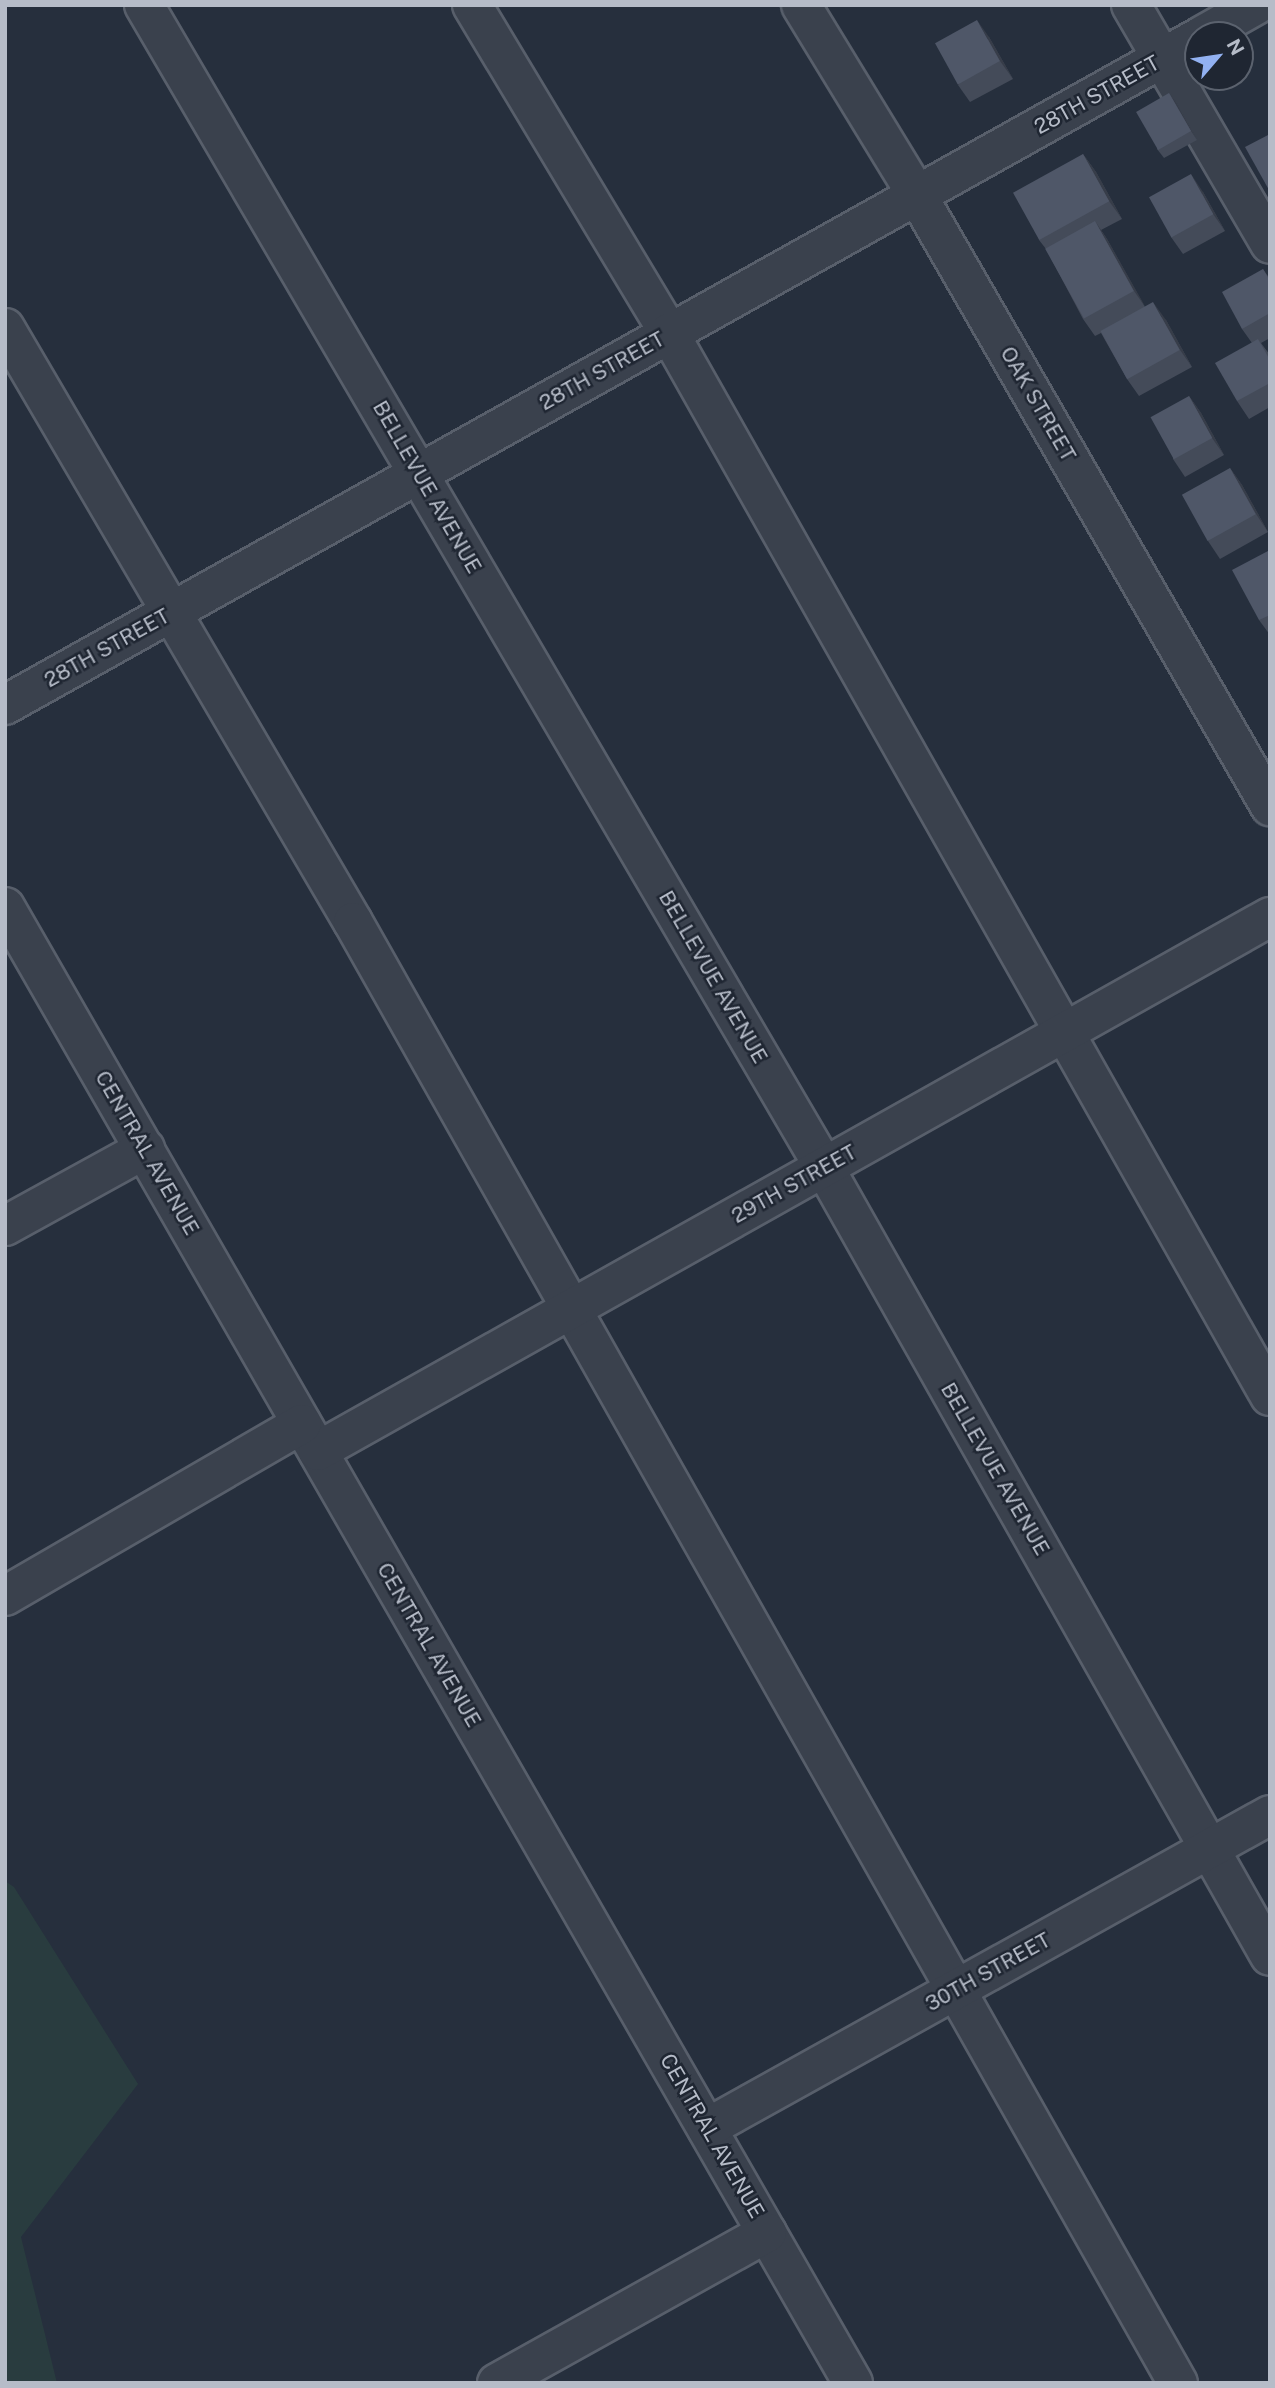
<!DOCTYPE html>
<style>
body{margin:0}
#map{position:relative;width:1275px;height:2388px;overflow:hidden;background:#262f3d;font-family:"Public Sans",sans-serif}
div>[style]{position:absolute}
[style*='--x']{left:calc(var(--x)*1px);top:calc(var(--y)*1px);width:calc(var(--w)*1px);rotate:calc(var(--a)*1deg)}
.green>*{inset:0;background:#293c3f}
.roads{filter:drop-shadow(2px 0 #585f6b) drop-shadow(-2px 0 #585f6b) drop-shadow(0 2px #585f6b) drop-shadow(0 -2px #585f6b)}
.minor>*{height:38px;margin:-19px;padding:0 19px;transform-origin:19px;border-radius:19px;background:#3a414d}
.wall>*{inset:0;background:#444b59}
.shaded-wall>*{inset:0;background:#373d49}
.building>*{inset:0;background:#4f5768;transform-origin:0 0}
span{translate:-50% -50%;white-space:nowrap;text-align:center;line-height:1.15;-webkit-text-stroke:5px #1f2632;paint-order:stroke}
.street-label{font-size:21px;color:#b6bcc8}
.frame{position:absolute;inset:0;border:7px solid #b6bcc8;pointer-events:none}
.north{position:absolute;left:1184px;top:21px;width:70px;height:70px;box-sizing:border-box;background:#1f2632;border:2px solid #5b626e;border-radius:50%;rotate:61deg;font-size:19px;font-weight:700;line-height:28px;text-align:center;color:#b6bcc8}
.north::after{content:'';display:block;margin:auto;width:24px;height:32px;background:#92b1f1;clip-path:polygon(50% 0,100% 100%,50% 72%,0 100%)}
</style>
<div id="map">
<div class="green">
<i style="clip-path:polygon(5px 1881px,14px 1887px,138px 2084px,21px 2237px,57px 2383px,5px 2383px)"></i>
</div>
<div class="roads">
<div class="minor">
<i style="--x:144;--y:5;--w:1346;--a:59.66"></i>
<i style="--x:824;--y:1167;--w:906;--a:60.52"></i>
<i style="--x:472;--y:5;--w:383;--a:59"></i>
<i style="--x:669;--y:333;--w:1221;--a:60.52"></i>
<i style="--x:801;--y:5;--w:223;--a:58.6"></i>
<i style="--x:917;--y:195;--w:706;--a:59.98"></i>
<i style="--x:1131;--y:5;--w:276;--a:59.8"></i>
<i style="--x:1203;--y:35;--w:61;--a:-29.5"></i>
<i style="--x:5;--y:328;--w:688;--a:59.64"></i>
<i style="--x:353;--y:922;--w:1678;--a:60.55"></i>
<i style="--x:5;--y:705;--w:1367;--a:-29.21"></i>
<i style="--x:5;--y:907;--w:1702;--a:60.12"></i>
<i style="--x:5;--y:1226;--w:160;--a:-28.8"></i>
<i style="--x:318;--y:1451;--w:1092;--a:-29.29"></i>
<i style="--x:5;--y:1596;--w:343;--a:-30.1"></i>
<i style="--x:707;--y:2128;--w:644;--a:-29.07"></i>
<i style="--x:497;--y:2383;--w:309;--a:-29.1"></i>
</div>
</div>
<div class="wall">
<i style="clip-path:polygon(989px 37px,1013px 79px,970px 102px,958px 85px)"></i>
<i style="clip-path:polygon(1169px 93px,1176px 102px,1197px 140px,1164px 158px,1157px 149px)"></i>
<i style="clip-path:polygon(1083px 154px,1096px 172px,1122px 219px,1101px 230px,1107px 239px,1145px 307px,1166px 320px,1192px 367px,1139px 396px,1127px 379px,1101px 333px,1095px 336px,1083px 319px,1046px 249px,1039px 240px)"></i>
<i style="clip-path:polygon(1203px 192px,1225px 231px,1183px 254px,1171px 237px)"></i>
<i style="clip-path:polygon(1263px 269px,1270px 279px,1270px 338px,1261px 343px,1270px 355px,1270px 407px,1249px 419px,1237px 401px,1252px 343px,1242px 329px)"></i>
<i style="clip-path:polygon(1189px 396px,1201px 413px,1224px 455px,1185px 477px,1173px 459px)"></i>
<i style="clip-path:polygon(1230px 468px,1242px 485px,1268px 532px,1220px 559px,1208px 541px)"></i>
<i style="clip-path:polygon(1270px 553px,1270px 635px,1259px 620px)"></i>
</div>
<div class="shaded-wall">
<i style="clip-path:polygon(977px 20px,989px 37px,1013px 79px,1000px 61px)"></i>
<i style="clip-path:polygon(1169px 93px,1176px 102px,1197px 140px,1191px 131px)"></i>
<i style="clip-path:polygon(1083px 154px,1096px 172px,1122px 219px,1109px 201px)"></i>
<i style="clip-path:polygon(1191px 174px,1203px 192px,1225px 231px,1213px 214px)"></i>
<i style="clip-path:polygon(1095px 221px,1107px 239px,1146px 308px,1134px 291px)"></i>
<i style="clip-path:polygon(1153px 302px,1166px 320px,1192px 367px,1180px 350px)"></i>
<i style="clip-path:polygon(1189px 396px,1201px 413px,1224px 455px,1212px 438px)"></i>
<i style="clip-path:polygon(1230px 468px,1242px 485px,1268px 532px,1256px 514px)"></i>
</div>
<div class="building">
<i style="left:977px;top:20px;width:47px;height:48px;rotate:61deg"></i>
<i style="left:1169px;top:93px;width:44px;height:38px;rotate:60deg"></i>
<i style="clip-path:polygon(1270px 134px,1270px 189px,1269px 190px,1245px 147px)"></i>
<i style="left:1083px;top:154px;width:54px;height:80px;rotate:61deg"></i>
<i style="left:1191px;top:174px;width:46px;height:48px;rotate:61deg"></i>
<i style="left:1095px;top:221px;width:80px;height:57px;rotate:61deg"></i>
<i style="clip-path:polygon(1263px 269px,1270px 281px,1270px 313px,1242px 329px,1222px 292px)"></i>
<i style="left:1153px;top:302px;width:55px;height:60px;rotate:61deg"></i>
<i style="clip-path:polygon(1258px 339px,1270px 360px,1270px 383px,1237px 401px,1215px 363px)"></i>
<i style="left:1189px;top:396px;width:48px;height:44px;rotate:61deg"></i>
<i style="left:1230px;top:468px;width:53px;height:55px;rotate:61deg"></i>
<i style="clip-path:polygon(1268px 551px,1270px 554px,1270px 615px,1259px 620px,1232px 570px)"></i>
</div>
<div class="street-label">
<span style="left:1097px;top:95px;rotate:-29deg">28TH STREET</span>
<span style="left:602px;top:371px;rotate:-29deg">28TH STREET</span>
<span style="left:1038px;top:404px;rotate:60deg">OAK STREET</span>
<span style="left:427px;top:487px;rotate:60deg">BELLEVUE AVENUE</span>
<span style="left:107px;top:648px;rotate:-29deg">28TH STREET</span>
<span style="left:713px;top:977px;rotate:60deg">BELLEVUE AVENUE</span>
<span style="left:147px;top:1153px;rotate:60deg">CENTRAL AVENUE</span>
<span style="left:794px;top:1184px;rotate:-29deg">29TH STREET</span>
<span style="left:995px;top:1469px;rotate:60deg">BELLEVUE AVENUE</span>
<span style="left:429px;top:1645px;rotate:60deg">CENTRAL AVENUE</span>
<span style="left:988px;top:1972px;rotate:-29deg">30TH STREET</span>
<span style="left:712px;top:2136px;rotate:60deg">CENTRAL AVENUE</span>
</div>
<div class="frame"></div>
<div class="north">N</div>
</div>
